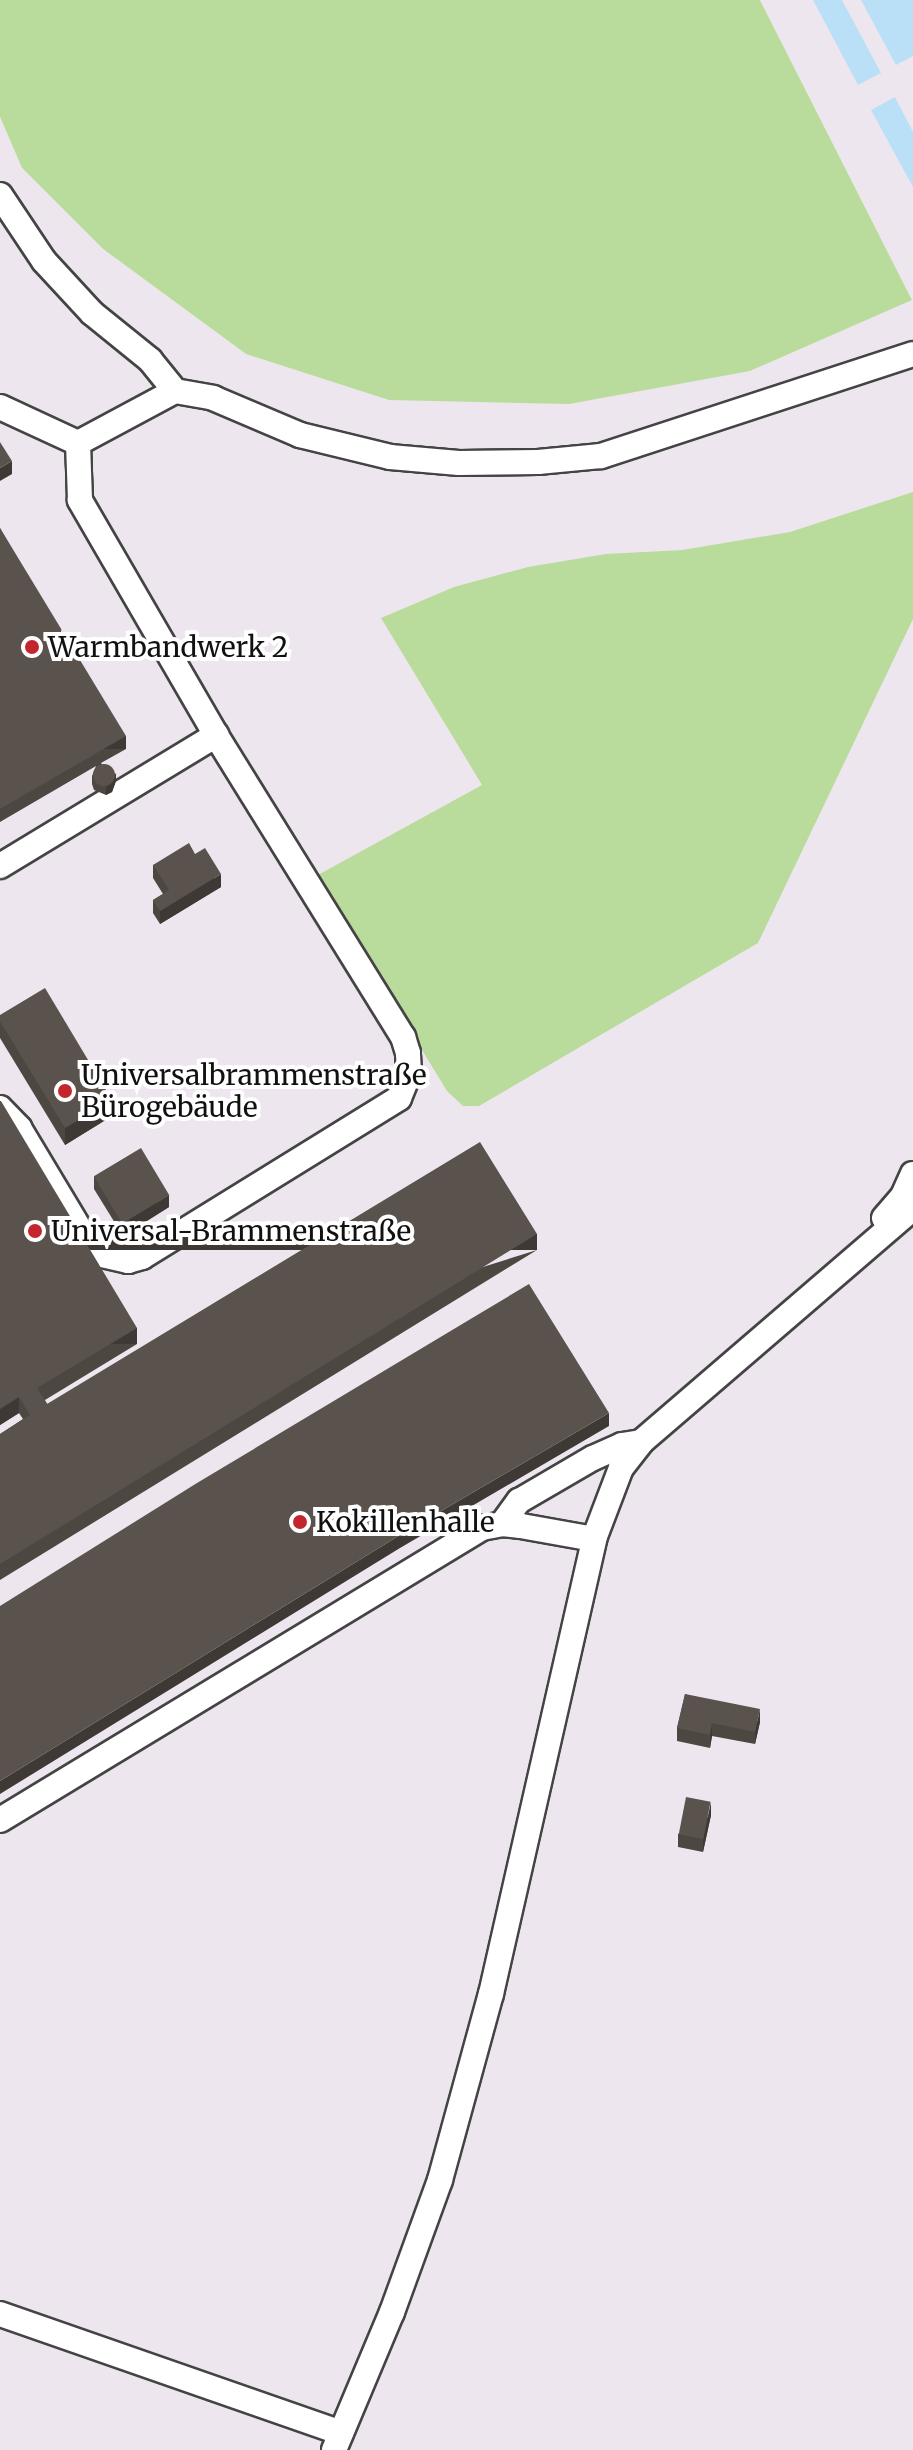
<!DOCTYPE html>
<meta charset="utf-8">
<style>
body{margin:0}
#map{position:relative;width:913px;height:2450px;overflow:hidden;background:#fffdf5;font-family:Merriweather,serif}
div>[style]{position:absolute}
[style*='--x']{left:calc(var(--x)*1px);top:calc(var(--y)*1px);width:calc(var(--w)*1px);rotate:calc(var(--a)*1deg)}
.industrial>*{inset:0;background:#eee6ef}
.forest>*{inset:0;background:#b9dc9c}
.water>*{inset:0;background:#b9e0f7}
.roads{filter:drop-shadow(2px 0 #444) drop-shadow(-2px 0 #444) drop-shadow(0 2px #444) drop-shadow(0 -2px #444)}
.minor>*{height:24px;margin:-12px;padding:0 12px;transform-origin:12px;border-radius:12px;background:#fff}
.wall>*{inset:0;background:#4d4742}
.shaded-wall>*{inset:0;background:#3f3936;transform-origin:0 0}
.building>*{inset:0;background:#5a524d;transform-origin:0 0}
.round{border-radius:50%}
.dots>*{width:22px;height:22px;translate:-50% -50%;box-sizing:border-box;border:4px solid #fff;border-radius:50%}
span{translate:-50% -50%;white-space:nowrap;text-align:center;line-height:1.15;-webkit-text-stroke:8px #fff;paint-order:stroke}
.poi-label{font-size:28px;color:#111}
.left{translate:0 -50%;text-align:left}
</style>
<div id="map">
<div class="industrial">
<i style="clip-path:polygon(760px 0,913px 0,913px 2450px,0 2450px,0 117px,22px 168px,103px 249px,246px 354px,912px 300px)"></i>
</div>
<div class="forest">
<i style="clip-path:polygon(0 0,760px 0,912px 300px,750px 371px,569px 404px,389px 400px,246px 354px,103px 249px,22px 168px,0 117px)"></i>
<i style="clip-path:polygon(913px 492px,913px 619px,758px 943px,479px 1106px,463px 1106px,447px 1091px,316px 876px,482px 785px,381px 618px,454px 587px,528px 567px,606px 554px,682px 550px,790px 532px)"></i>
</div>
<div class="water">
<i style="clip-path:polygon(813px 0,842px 0,881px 73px,858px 85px)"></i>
<i style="clip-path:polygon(861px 0,913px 0,913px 56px,896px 65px)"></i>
<i style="clip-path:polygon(895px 97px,913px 132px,913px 187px,871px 110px)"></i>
</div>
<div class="roads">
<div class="minor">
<i style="--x:0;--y:195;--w:79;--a:56.3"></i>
<i style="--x:44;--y:261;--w:71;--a:47.3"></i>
<i style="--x:92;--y:313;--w:75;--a:39"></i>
<i style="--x:150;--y:360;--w:40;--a:51"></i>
<i style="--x:0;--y:407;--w:86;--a:24.8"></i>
<i style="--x:78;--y:443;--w:110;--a:-28.2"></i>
<i style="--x:175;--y:391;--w:39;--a:10"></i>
<i style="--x:213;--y:398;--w:95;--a:23"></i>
<i style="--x:300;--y:435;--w:93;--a:13.7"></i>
<i style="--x:390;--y:457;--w:69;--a:5"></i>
<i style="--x:459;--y:463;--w:79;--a:-0.7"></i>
<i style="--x:538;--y:462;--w:63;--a:-5.4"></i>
<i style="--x:601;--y:456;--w:328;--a:-18.1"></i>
<i style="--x:0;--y:866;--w:253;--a:-31.2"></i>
<i style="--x:0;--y:1108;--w:28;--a:46"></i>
<i style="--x:19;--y:1128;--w:134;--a:59"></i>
<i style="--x:88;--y:1243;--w:18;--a:41"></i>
<i style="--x:102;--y:1255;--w:27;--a:13"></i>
<i style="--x:128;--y:1261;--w:15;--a:-16"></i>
<i style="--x:142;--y:1257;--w:302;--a:-31.7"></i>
<i style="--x:399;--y:1098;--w:27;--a:-68"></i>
<i style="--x:409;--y:1073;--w:20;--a:-93"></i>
<i style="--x:408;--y:1053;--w:17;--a:-107"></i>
<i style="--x:403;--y:1037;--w:355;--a:-121.8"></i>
<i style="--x:216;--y:735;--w:272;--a:-120.1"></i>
<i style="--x:80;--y:500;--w:57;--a:-92"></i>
<i style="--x:884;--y:1218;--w:29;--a:-49"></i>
<i style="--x:903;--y:1196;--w:24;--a:-66"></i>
<i style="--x:502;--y:1524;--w:29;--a:-54"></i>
<i style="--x:519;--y:1501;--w:86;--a:-30.2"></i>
<i style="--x:593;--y:1458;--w:32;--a:-24"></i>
<i style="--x:622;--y:1445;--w:19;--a:-9"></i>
<i style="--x:0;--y:1820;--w:564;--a:-31.21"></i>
<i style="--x:482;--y:1528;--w:20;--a:-11"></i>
<i style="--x:502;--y:1524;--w:19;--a:6"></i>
<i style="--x:521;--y:1526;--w:74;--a:10.1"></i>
<i style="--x:0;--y:2314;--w:361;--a:19.2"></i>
<i style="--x:334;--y:2450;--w:150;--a:-67.2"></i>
<i style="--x:392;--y:2312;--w:140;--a:-70"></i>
<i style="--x:440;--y:2180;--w:193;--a:-74.7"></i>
<i style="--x:491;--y:1994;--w:467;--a:-77.2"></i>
<i style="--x:594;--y:1539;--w:76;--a:-69.2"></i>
<i style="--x:621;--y:1468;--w:33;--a:-52"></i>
<i style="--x:641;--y:1442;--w:359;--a:-40.7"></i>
</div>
</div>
<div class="wall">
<i style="clip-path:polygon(0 528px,126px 749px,101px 763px,116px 781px,112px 792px,106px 795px,94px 790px,92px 784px,92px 776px,96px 766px,0 822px)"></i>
<i style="clip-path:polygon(195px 854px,221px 887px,160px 924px,153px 913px,153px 900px,163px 894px,153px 878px,153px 865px)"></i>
<i style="clip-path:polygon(0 1015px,112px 1116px,65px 1145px,0 1038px)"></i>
<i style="clip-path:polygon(0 1101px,137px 1344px,45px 1400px,47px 1404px,537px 1250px,0 1580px,0 1434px,23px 1419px,19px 1413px,0 1425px)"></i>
<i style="clip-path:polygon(94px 1176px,169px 1207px,123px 1236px,94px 1189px)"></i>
<i style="clip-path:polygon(685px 1694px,760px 1722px,755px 1744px,712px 1736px,710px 1748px,677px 1741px,677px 1728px)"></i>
<i style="clip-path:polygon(711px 1815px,703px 1852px,678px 1847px,678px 1834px)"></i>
</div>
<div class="shaded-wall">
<i style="clip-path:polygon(12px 461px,12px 474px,0 481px,0 468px)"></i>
<i style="left:126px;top:736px;width:13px;height:146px;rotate:90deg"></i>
<i style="clip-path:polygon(116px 773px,116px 781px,112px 792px,106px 795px,106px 787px)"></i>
<i style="clip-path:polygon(221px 874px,221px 887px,160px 924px,160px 911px)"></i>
<i style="clip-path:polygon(112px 1100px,112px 1116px,65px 1145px,65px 1128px)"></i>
<i style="clip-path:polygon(169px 1195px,169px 1207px,123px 1236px,123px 1223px)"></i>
<i style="left:537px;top:1234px;width:16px;height:630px;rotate:90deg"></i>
<i style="left:137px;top:1328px;width:16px;height:117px;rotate:90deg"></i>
<i style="clip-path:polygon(19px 1397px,19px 1413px,0 1425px,0 1409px)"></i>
<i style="clip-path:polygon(609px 1413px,609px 1426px,400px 1548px,0 1794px,0 1781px,400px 1535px)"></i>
<i style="clip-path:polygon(760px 1709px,760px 1722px,755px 1744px,755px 1732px)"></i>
<i style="clip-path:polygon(712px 1723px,712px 1736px,710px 1748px,710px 1735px)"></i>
<i style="clip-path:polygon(711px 1802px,711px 1815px,703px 1852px,703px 1839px)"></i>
</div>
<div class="building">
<i style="clip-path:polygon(0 442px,12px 461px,0 468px)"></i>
<i style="clip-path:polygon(0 528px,126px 736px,0 809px)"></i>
<i class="round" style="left:93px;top:764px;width:22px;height:22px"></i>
<i style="clip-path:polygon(189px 843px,195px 854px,205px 848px,221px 874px,160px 911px,153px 900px,169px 890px,153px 865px)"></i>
<i style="clip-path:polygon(45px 988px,112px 1100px,65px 1128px,0 1021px,0 1015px)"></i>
<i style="clip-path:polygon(0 1101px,1px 1101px,137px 1328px,37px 1388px,47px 1404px,480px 1142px,537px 1234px,0 1564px,0 1434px,30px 1415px,19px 1397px,0 1409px)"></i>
<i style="left:141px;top:1148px;width:55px;height:55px;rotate:59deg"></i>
<i style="clip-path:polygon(529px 1284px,609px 1413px,400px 1535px,0 1781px,0 1606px,197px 1483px)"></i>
<i style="clip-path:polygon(685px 1694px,760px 1709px,755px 1732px,712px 1723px,710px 1735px,677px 1728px)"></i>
<i style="left:686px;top:1797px;width:25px;height:38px;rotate:11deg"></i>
</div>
<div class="dots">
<i style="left:32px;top:647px;background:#c4262e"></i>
<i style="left:65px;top:1091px;background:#c4262e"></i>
<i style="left:35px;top:1231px;background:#c4262e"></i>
<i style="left:300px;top:1522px;background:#c4262e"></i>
</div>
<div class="poi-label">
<span class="left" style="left:48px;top:647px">Warmbandwerk 2</span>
<span class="left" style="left:81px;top:1091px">Universalbrammenstraße<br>Bürogebäude</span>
<span class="left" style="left:51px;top:1231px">Universal-Brammenstraße</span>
<span class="left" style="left:316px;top:1522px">Kokillenhalle</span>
</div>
</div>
